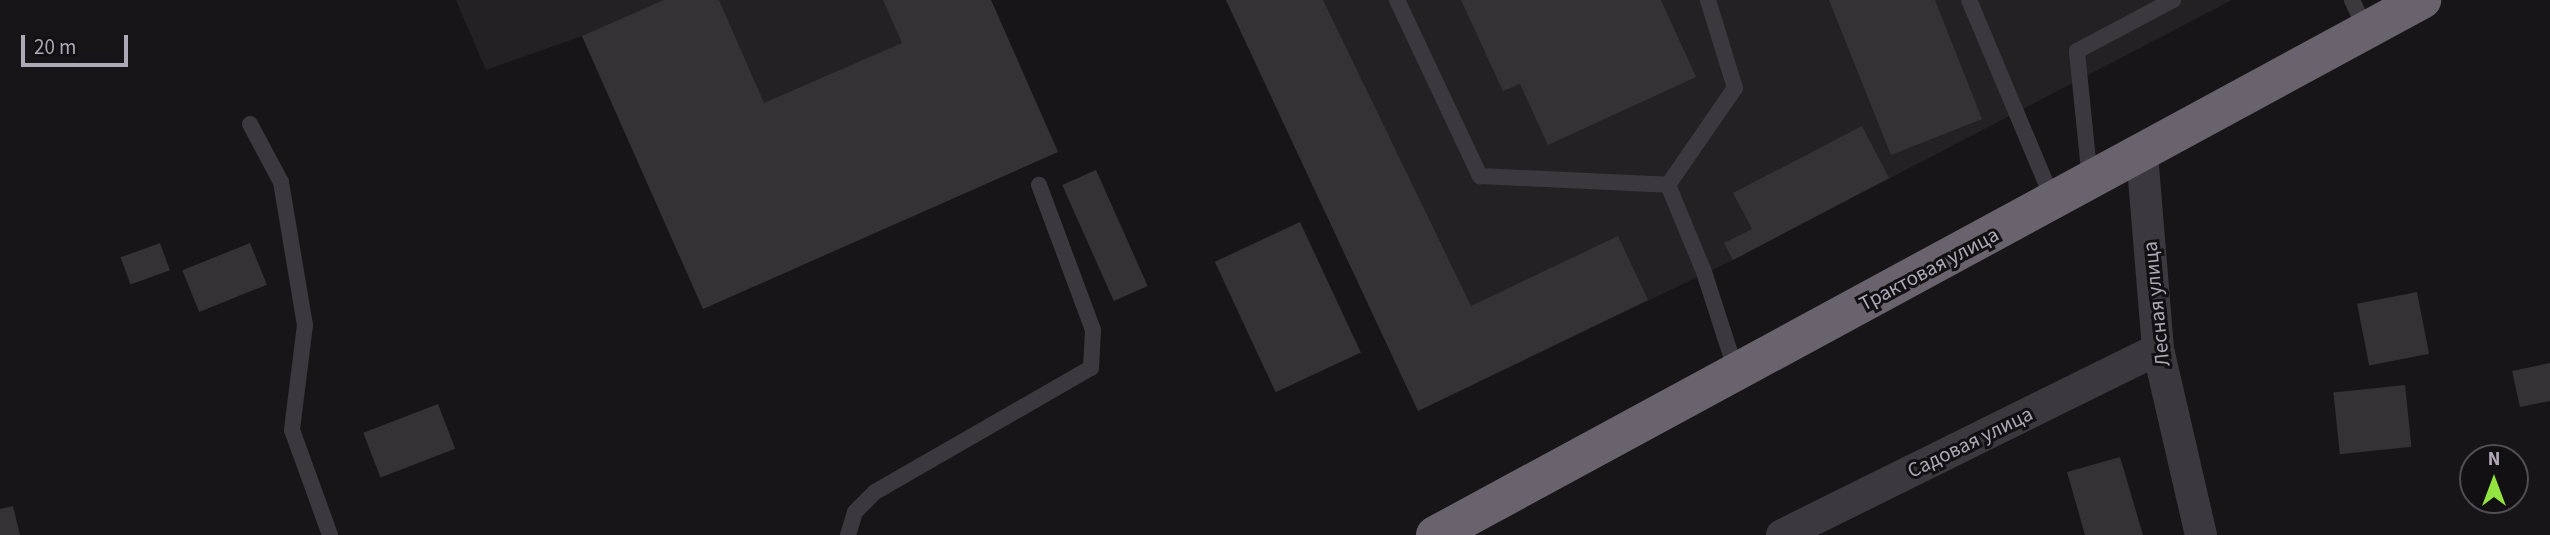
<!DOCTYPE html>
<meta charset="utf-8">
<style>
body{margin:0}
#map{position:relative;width:2550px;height:535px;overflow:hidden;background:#171517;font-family:"Source Sans 3",sans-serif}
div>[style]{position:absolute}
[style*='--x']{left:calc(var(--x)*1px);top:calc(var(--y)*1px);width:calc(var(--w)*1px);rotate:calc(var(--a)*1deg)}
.built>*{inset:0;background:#232124}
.building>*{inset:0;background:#353236;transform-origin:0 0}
.lane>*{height:16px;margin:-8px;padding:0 8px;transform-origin:8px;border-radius:8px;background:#3c393e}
.street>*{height:32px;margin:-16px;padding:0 16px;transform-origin:16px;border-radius:16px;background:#3c393e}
.highway>*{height:38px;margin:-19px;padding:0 19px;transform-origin:19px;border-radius:19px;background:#68636c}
span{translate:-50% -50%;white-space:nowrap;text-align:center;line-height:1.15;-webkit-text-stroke:6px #121012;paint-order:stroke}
.street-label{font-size:21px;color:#afa8b6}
.north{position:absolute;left:2459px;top:444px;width:70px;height:70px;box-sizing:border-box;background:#121012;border:2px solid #514d54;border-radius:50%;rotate:0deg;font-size:19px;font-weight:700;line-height:28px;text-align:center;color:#afa8b6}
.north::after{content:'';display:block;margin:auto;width:24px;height:32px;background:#93e341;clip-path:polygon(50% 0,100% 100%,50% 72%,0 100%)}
.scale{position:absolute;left:21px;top:35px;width:107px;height:32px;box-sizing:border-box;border:4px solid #afa8b6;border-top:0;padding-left:9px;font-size:21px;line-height:24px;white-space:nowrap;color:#afa8b6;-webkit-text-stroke:5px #121012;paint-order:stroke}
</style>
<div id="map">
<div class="built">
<i style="clip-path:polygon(456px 0,991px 0,1058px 152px,703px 309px,582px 36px,486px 70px)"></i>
<i style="clip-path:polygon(1226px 0,2232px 0,1733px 260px,1418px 411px)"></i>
</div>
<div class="building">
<i style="clip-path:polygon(664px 0,719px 0,764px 103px,902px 43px,883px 0,991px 0,1058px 152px,703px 309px,582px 36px)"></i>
<i style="clip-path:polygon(1226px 0,1323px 0,1471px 306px,1618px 236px,1648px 300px,1418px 411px)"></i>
<i style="clip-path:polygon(1461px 0,1661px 0,1696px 77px,1548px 145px,1520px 84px,1503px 91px)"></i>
<i style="clip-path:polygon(1829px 0,1935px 0,1982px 119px,1891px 155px)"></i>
<i style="clip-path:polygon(1862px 126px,1889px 178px,1733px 260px,1724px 243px,1752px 229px,1733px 193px)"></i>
<i style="left:1096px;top:170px;width:127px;height:37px;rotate:66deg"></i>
<i style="left:1300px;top:222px;width:144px;height:94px;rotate:65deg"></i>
<i style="left:160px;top:243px;width:29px;height:42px;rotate:70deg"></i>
<i style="left:250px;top:243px;width:45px;height:73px;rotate:68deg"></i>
<i style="left:2417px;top:292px;width:63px;height:61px;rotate:79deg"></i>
<i style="clip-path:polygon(2550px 363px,2550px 401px,2520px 407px,2512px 371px)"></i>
<i style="left:2405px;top:385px;width:62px;height:72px;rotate:84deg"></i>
<i style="left:438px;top:404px;width:48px;height:80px;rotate:69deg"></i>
<i style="clip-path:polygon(2120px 457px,2143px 535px,2085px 535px,2067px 472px)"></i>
<i style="clip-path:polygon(13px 506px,20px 535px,0 535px,0 509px)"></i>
</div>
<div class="lane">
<i style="--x:1397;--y:0;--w:195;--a:64.8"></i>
<i style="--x:1480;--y:176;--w:188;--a:2.7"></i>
<i style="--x:1969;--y:0;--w:217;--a:67.2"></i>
<i style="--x:2352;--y:0;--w:33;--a:65"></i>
<i style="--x:250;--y:124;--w:66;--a:61.9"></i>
<i style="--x:281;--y:182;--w:145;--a:80.5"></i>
<i style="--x:305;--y:325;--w:106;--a:97.1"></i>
<i style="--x:292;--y:430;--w:112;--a:70.1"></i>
<i style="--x:2090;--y:180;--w:130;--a:-95.8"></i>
<i style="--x:2077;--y:51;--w:109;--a:-28"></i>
<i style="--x:1668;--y:185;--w:118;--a:-55.4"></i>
<i style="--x:1735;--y:88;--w:92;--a:-107.1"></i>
<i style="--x:1668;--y:185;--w:94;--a:67.5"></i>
<i style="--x:1704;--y:272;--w:104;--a:72.1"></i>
<i style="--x:848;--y:535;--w:24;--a:-73"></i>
<i style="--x:855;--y:512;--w:28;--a:-45"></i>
<i style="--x:875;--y:492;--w:249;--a:-29.9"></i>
<i style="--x:1091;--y:368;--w:38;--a:-87"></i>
<i style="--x:1093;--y:330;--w:155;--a:-110.4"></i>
</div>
<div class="street">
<i style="--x:2142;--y:154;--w:196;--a:85.3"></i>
<i style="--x:2158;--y:349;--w:191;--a:77"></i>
<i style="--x:1782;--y:535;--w:419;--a:-26.3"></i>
</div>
<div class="highway">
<i style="--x:1435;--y:535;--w:1123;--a:-28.46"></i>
</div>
<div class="street-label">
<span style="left:1929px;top:269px;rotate:-28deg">Трактовая улица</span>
<span style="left:2156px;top:304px;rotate:-96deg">Лесная улица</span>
<span style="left:1970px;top:442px;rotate:-26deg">Садовая улица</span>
</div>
<div class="north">N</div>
<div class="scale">20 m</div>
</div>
